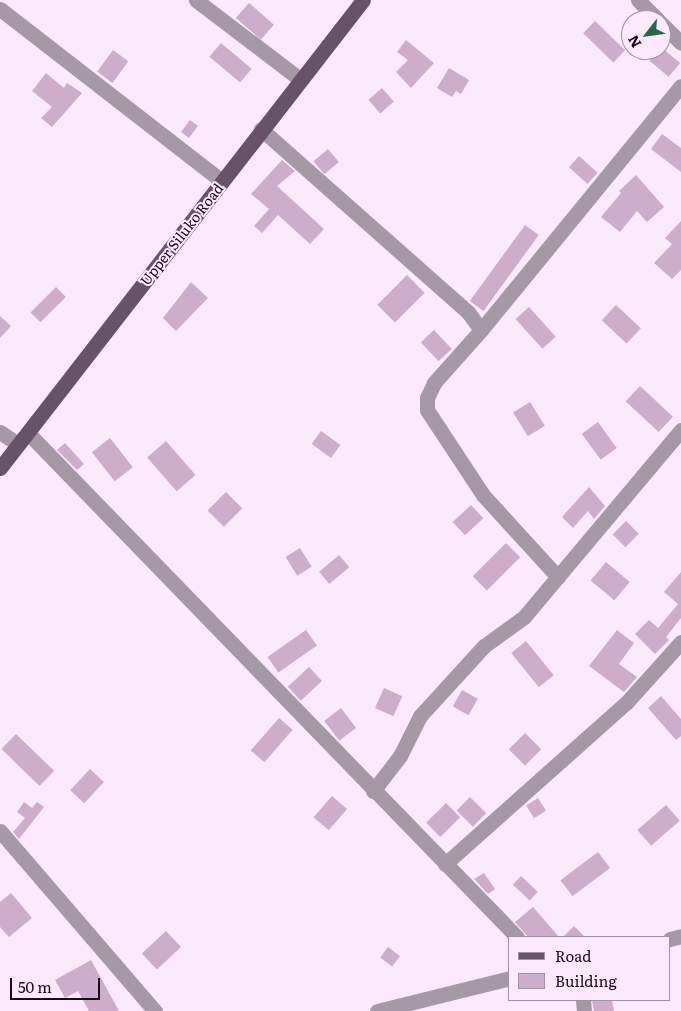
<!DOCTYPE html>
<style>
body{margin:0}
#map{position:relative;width:681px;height:1011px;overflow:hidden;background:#fde9fd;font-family:Literata,serif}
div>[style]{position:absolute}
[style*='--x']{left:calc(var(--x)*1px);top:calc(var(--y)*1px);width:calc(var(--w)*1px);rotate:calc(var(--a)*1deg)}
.building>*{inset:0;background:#cdaccc;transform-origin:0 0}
.minor>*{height:15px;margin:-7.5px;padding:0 7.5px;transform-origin:7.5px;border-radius:7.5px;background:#a798a7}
.major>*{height:15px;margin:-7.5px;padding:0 7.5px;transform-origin:7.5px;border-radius:7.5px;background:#6a516a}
span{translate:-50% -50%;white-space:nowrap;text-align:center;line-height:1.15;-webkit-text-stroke:4px #fde9fd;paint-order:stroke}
.street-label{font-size:14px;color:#150c15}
.legend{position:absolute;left:508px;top:936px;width:162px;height:65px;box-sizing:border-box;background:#fde9fd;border:1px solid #a091a0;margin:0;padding:6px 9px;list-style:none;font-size:15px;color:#150c15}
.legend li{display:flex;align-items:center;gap:10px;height:25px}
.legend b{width:25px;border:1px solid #a091a0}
.north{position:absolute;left:621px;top:10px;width:50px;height:50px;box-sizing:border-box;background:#fde9fd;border:1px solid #a091a0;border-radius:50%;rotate:240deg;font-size:14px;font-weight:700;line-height:20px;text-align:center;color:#150c15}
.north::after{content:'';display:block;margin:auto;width:18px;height:22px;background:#2e644b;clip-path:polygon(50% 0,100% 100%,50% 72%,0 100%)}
.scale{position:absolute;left:10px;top:978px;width:90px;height:22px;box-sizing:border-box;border:2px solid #150c15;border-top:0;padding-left:6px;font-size:15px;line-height:18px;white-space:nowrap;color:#150c15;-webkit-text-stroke:4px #fde9fd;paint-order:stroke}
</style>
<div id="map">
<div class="building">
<i style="left:249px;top:3px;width:33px;height:20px;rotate:41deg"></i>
<i style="left:595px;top:21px;width:42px;height:17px;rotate:44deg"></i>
<i style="clip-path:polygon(406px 40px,434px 63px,411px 88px,396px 72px,408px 60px,397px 52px)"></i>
<i style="left:221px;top:43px;width:40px;height:18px;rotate:40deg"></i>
<i style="left:661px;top:47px;width:25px;height:18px;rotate:40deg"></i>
<i style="left:113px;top:50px;width:19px;height:27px;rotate:36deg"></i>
<i style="clip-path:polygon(449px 68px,469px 80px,461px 94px,456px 91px,452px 97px,437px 88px)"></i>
<i style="clip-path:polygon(46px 73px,64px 88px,67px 83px,82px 93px,52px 127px,41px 118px,52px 107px,32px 91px)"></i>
<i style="left:382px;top:88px;width:18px;height:18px;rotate:49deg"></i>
<i style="left:190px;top:120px;width:10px;height:15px;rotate:37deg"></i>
<i style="clip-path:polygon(662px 134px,681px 148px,681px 172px,651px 149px)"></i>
<i style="left:328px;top:149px;width:17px;height:19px;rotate:50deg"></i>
<i style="left:579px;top:156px;width:25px;height:15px;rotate:42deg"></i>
<i style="clip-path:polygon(282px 160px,295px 171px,277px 186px,324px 229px,310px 244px,278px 215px,262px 233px,254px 226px,269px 209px,251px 194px)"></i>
<i style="clip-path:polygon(636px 175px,664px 207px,647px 222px,637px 211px,620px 232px,601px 217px,621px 193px,619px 191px)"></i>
<i style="clip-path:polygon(681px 221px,681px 270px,672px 279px,654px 263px,672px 244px,665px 238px)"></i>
<i style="left:525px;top:225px;width:17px;height:94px;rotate:36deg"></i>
<i style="left:407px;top:275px;width:25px;height:42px;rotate:45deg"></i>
<i style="clip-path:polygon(191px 282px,208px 298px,176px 331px,163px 318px)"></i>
<i style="left:56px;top:287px;width:14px;height:36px;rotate:45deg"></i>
<i style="left:616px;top:305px;width:34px;height:21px;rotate:43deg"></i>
<i style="left:529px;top:307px;width:40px;height:18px;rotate:48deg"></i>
<i style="clip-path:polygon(0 316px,11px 326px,0 338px)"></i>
<i style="left:434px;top:330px;width:26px;height:18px;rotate:47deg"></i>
<i style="left:640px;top:386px;width:45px;height:21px;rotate:43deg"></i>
<i style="left:530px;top:402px;width:28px;height:20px;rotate:58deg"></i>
<i style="left:598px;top:422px;width:32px;height:20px;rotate:54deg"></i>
<i style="left:321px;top:431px;width:24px;height:16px;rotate:36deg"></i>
<i style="left:110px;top:438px;width:37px;height:23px;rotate:52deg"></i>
<i style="left:166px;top:441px;width:45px;height:25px;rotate:49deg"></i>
<i style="clip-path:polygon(65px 443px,84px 464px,77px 470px,57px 450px)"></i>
<i style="clip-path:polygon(589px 487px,605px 506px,594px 519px,588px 511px,573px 528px,562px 517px)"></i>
<i style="left:226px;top:492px;width:23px;height:26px;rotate:45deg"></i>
<i style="left:471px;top:505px;width:18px;height:25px;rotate:47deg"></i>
<i style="left:626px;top:521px;width:18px;height:19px;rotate:45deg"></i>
<i style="left:506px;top:543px;width:20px;height:47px;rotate:45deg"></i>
<i style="left:300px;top:548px;width:22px;height:17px;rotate:58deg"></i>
<i style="left:339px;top:555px;width:16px;height:26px;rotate:50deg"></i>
<i style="left:606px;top:562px;width:31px;height:24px;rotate:40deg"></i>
<i style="clip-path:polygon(681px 572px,681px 618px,666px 637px,669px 640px,655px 654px,635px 634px,649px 620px,658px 628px,678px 604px,664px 592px)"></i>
<i style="left:306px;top:630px;width:19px;height:47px;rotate:55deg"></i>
<i style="clip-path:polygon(617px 630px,634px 643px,619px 664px,637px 677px,624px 692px,589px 666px)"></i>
<i style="left:526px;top:641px;width:44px;height:19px;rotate:51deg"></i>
<i style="left:309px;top:667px;width:19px;height:29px;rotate:47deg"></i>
<i style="left:384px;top:688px;width:20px;height:22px;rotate:24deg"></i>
<i style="left:462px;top:690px;width:18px;height:19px;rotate:29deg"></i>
<i style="clip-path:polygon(661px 696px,681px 719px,681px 736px,676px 740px,648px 708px)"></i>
<i style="left:341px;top:708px;width:25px;height:21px;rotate:53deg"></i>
<i style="left:279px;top:718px;width:18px;height:43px;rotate:41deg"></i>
<i style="left:525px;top:733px;width:23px;height:23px;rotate:45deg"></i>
<i style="left:16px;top:734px;width:53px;height:21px;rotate:44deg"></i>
<i style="left:90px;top:769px;width:19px;height:29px;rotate:43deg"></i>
<i style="left:332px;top:796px;width:20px;height:28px;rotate:41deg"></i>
<i style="left:470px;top:797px;width:23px;height:19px;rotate:45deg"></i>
<i style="left:538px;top:798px;width:15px;height:14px;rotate:58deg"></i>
<i style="clip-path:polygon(24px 802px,32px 808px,37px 802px,44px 807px,19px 839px,13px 832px,25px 818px,17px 812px)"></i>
<i style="left:446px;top:803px;width:20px;height:28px;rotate:45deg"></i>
<i style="left:666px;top:805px;width:21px;height:38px;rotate:49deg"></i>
<i style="left:598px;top:852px;width:20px;height:47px;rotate:53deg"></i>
<i style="clip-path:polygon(484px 873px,495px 889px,488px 894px,474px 879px)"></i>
<i style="left:521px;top:876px;width:23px;height:12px;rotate:43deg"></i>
<i style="clip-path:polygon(11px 893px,32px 918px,9px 937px,0 927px,0 902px)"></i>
<i style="clip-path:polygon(533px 907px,559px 937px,528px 937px,515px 922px)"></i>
<i style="clip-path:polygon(574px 926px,585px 937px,563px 937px)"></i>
<i style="left:166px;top:931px;width:22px;height:33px;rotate:47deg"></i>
<i style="left:388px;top:947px;width:15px;height:13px;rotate:37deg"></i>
<i style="clip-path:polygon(91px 960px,107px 989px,119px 1011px,89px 1011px,78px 991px,65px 998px,55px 980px)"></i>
<i style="clip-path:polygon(592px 1000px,612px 1000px,614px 1011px,594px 1011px)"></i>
</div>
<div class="minor">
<i style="--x:196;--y:0;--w:132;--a:37.3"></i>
<i style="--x:638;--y:0;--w:28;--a:45"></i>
<i style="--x:0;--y:9;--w:281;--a:37.8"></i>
<i style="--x:661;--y:23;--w:28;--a:45"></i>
<i style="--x:261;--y:129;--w:276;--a:41.5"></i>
<i style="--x:468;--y:312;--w:22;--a:54"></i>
<i style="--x:481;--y:330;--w:71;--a:131.6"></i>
<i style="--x:434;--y:383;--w:17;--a:115"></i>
<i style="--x:427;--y:398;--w:12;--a:90"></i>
<i style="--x:427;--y:410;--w:102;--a:56.6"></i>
<i style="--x:483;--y:495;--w:111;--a:47.6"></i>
<i style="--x:481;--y:330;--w:315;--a:-50.7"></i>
<i style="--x:0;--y:432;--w:22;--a:34"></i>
<i style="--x:28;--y:433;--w:702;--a:45.87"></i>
<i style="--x:373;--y:791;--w:44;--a:-52.4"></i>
<i style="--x:400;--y:756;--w:45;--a:-63.4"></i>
<i style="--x:420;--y:716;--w:95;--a:-47.6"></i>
<i style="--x:484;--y:646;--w:49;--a:-35.9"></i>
<i style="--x:524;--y:617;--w:244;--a:-50"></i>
<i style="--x:0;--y:831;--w:238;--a:49.3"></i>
<i style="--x:445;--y:864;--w:242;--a:-41.7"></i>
<i style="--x:626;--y:703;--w:82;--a:-48"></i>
<i style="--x:670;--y:939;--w:11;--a:-15"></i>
<i style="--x:583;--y:1000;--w:11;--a:85"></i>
<i style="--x:377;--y:1011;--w:137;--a:-13.9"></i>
</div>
<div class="major">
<i style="--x:0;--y:468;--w:592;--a:-52.2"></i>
</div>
<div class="street-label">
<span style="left:181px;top:234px;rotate:-52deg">Upper Siluko Road</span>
</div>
<ul class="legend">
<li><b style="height:6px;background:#6a516a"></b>Road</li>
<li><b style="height:14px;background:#cdaccc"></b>Building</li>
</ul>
<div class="north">N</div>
<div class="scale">50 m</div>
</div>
